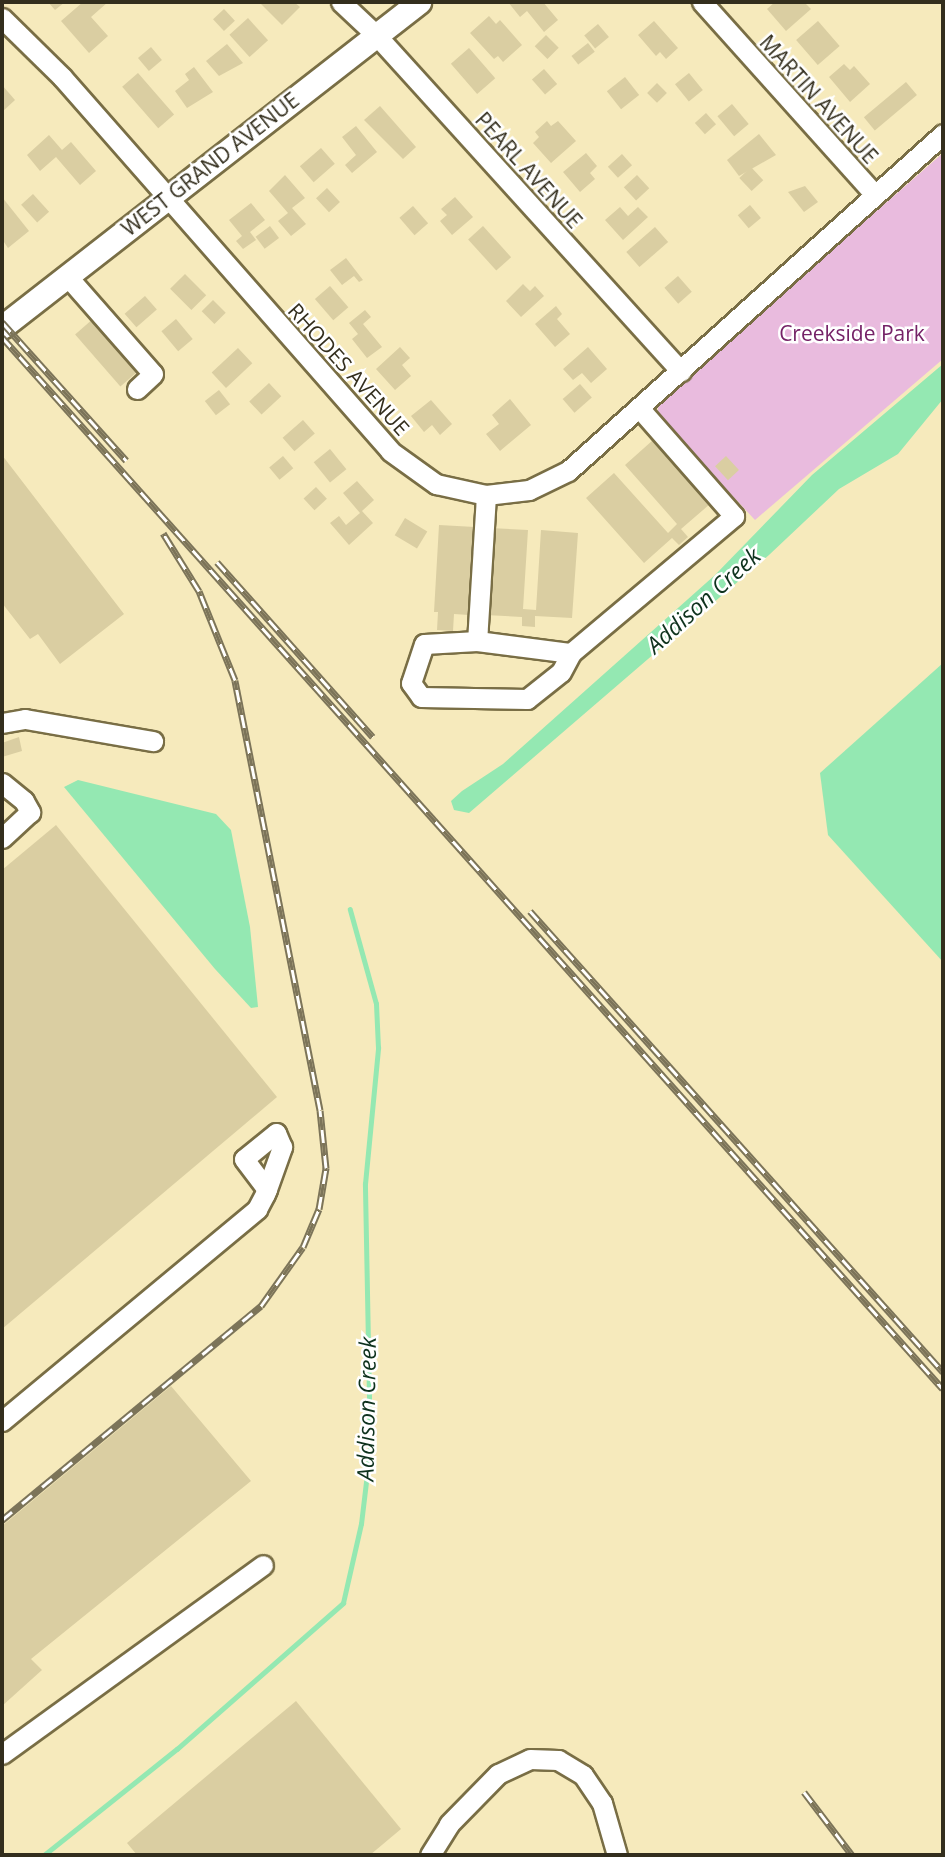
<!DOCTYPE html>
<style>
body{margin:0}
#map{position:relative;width:945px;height:1857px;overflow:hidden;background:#f6eabc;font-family:"Open Sans",sans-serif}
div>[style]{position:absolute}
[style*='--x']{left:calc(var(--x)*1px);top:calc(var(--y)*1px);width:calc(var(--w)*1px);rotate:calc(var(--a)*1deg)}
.green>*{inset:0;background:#e9bbde}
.water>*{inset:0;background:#94e8b2}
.stream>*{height:4.5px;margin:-2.25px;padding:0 2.25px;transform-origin:2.25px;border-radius:2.25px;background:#94e8b2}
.building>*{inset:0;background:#dacea2;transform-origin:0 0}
.roads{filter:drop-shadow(2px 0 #796e45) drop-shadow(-2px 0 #796e45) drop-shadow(0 2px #796e45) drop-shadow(0 -2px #796e45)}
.minor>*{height:19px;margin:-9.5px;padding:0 9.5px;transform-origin:9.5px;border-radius:9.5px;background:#fff}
.major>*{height:23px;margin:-11.5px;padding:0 11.5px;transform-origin:11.5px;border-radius:11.5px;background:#fff}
.rail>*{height:7px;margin-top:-3.5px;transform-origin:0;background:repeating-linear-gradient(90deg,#fff 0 13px,#7c7459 0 26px);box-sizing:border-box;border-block:2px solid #7c7459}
span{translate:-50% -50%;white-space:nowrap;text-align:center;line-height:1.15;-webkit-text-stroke:5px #fff;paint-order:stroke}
.street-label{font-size:21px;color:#332e1d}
.park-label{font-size:21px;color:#752267}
.water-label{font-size:23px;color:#0e321d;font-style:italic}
.frame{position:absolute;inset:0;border:4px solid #332e1d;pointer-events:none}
</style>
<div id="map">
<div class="green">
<i style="clip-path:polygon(943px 153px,943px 359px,755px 520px,657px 415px,659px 401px)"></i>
</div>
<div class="water">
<i style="clip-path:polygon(943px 364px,943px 399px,898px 454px,839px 489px,769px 555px,469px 813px,454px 810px,451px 801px,462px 791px,503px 764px,715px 575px,812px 475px)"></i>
<i style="clip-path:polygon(943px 663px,943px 962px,828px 835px,820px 773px)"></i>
<i style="clip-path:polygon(78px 780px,216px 814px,231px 830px,250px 927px,258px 1007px,251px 1008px,215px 969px,64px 787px)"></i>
</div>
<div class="stream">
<i style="--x:44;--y:1855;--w:170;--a:-38.6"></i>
<i style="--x:177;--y:1749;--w:221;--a:-41.3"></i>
<i style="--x:343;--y:1603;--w:81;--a:-77.2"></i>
<i style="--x:361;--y:1524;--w:76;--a:-83.2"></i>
<i style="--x:370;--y:1449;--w:265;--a:-91.1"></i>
<i style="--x:365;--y:1184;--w:137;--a:-84.5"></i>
<i style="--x:378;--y:1048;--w:44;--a:-92.6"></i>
<i style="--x:376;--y:1004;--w:98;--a:-105.5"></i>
</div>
<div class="building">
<i style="clip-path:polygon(48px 2px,65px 2px,55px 10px)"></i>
<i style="clip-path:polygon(83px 2px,108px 2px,91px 17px,108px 36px,89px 53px,61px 21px)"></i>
<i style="clip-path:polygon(259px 2px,294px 2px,300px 7px,282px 25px)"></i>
<i style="clip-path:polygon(508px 2px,543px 2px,558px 20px,544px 32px,527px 11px,520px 17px)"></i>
<i style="clip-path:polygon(775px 2px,804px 2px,811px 9px,786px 31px,767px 9px)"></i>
<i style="left:224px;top:9px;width:16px;height:15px;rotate:47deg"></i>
<i style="clip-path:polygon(489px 16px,496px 24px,500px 20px,522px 45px,503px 62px,498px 56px,494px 59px,470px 33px)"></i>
<i style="left:248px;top:18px;width:30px;height:25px;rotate:48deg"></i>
<i style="clip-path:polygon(654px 21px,678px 48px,666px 59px,660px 52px,656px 56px,638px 35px)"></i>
<i style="left:818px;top:21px;width:33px;height:29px;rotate:49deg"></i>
<i style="left:598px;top:24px;width:17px;height:18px;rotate:50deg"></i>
<i style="left:546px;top:35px;width:18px;height:16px;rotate:45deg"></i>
<i style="left:588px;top:43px;width:11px;height:21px;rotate:52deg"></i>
<i style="clip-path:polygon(227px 44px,243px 63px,219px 76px,206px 61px)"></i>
<i style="left:151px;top:47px;width:17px;height:17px;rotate:50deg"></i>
<i style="left:469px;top:48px;width:40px;height:24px;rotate:49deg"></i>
<i style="clip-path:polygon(844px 64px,850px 70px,854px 66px,870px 84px,850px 102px,829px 77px)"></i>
<i style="clip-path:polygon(194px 67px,213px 92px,187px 108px,175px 91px,189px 80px,185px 74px)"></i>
<i style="left:544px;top:69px;width:20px;height:16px;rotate:49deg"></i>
<i style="left:138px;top:73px;width:55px;height:21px;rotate:49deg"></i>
<i style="left:689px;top:73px;width:22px;height:18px;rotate:51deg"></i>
<i style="left:625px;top:77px;width:23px;height:23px;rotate:52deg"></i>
<i style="left:906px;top:82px;width:17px;height:55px;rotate:50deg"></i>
<i style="left:657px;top:83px;width:14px;height:14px;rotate:45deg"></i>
<i style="clip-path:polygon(2px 85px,15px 100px,2px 112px)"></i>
<i style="left:732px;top:104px;width:26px;height:19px;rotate:50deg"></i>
<i style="clip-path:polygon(380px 106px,416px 147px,403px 159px,364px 120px)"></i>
<i style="left:706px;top:113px;width:15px;height:15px;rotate:48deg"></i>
<i style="clip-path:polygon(547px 121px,551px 126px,558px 121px,576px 141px,551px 163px,533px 143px,539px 137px,535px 132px)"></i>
<i style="clip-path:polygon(356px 126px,377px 152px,352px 173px,345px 165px,356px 155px,342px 137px)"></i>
<i style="clip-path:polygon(759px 134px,776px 155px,739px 176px,727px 160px)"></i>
<i style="clip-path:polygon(49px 135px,62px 150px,71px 142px,96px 171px,80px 185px,56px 157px,40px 171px,27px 155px)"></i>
<i style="left:321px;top:148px;width:21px;height:28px;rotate:49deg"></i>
<i style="clip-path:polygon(586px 153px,597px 166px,590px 173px,595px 179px,580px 192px,563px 172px)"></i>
<i style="left:622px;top:154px;width:15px;height:19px;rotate:48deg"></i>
<i style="left:751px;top:167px;width:18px;height:16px;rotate:47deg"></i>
<i style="clip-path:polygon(285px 175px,305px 198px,292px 208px,306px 224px,291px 236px,278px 221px,288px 213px,269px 191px)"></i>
<i style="left:637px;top:175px;width:18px;height:18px;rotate:47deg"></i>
<i style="clip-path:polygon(805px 186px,818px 202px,804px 212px,788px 192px)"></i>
<i style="left:327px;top:188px;width:19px;height:15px;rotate:47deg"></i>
<i style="left:33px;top:194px;width:24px;height:16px;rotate:48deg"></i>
<i style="clip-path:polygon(2px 197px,29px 231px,8px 248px,2px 239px)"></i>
<i style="clip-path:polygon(455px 197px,473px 217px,452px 235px,440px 221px,447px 215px,441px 209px)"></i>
<i style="clip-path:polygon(251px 203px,265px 220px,250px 232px,256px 240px,243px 249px,236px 241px,242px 236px,229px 220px)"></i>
<i style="left:750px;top:205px;width:17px;height:16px;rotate:50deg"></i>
<i style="left:413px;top:206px;width:23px;height:18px;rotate:49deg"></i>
<i style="clip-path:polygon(620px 207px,628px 216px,638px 207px,648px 217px,623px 240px,605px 220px)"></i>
<i style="left:270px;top:226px;width:15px;height:18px;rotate:53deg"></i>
<i style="left:483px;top:226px;width:42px;height:20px;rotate:48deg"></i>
<i style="left:655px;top:227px;width:20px;height:38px;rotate:49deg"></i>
<i style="clip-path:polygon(346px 258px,363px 280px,359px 282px,354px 276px,342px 285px,330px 270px)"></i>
<i style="left:185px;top:274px;width:30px;height:21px;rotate:45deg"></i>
<i style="left:678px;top:276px;width:21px;height:18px;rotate:49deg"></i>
<i style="clip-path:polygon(523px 284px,530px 291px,535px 286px,544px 296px,521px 317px,506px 301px)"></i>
<i style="left:330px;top:286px;width:28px;height:20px;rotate:49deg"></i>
<i style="left:145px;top:296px;width:18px;height:27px;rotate:49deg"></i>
<i style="left:213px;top:300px;width:18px;height:16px;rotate:45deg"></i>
<i style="clip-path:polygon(556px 306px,562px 314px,557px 319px,570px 334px,555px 347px,535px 324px)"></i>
<i style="clip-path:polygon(365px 310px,371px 317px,363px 324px,382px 347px,367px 358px,352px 339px,358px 334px,349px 323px)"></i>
<i style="left:94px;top:318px;width:69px;height:25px;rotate:49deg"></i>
<i style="left:176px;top:319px;width:26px;height:19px;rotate:50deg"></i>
<i style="clip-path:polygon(400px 347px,410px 358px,402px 365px,411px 376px,395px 390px,376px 369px)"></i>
<i style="clip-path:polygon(588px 347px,607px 369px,591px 383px,582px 373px,573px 380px,563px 369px)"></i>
<i style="left:238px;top:348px;width:21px;height:36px;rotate:47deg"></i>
<i style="left:269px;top:383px;width:18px;height:27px;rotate:47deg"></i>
<i style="left:580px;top:384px;width:18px;height:23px;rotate:49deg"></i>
<i style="left:219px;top:390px;width:18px;height:18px;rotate:52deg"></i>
<i style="clip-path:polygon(510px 399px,531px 425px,500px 451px,486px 434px,499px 424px,492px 415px)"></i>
<i style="clip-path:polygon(431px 400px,452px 424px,440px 435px,432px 425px,424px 432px,411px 416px)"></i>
<i style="left:303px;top:420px;width:18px;height:27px;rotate:49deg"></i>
<i style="clip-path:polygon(653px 440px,710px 504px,681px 529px,688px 537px,679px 545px,672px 538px,644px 563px,586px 498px,614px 473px,668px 533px,677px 524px,625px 465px)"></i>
<i style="left:330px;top:449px;width:26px;height:21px;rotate:51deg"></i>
<i style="clip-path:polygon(2px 455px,124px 614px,60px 664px,38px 634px,30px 639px,2px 603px)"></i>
<i style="left:283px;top:456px;width:16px;height:18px;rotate:50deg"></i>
<i style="left:726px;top:456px;width:19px;height:15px;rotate:47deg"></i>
<i style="clip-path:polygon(357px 481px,374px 500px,362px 511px,373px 523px,349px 545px,330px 523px,339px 516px,346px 525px,360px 513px,343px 493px)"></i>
<i style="left:316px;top:487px;width:16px;height:17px;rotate:47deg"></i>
<i style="left:405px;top:518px;width:26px;height:20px;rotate:31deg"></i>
<i style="clip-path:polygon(439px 525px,475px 527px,469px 615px,454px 614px,453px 631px,437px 630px,438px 612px,434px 612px)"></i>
<i style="clip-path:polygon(490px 528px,528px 530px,523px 609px,536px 610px,541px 530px,578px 533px,572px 618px,535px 616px,535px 627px,522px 626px,522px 617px,485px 615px)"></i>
<i style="clip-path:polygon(19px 737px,22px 751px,2px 757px,2px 743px)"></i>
<i style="clip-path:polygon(56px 825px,277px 1097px,2px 1329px,2px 870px)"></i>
<i style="clip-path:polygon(171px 1386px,251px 1481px,31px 1659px,42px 1670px,2px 1706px,2px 1526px)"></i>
<i style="clip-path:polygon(296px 1701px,401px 1829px,370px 1855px,137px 1855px,127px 1843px)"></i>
</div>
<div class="roads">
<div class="minor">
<i style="--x:341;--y:2;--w:48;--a:43.3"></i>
<i style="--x:376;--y:35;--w:454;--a:47.8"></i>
<i style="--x:702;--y:2;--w:259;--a:48.1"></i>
<i style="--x:2;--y:18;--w:84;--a:44.5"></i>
<i style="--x:62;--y:77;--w:497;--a:48.7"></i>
<i style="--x:390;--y:451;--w:57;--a:35.7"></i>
<i style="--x:436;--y:484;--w:51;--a:12.4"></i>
<i style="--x:486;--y:495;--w:43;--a:-6.6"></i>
<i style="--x:529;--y:490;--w:43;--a:-26"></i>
<i style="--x:568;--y:471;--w:504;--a:-41.94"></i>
<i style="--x:67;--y:276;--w:130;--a:48.7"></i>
<i style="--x:153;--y:374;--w:22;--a:137"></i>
<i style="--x:486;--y:495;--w:146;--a:93.5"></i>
<i style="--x:477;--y:641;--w:95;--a:7.3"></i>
<i style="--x:571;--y:653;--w:213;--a:-40"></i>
<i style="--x:734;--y:516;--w:144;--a:-131.3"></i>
<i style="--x:477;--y:641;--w:53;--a:176.8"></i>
<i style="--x:424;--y:644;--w:41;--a:108.4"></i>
<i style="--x:411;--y:683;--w:17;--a:54"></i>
<i style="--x:421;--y:697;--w:106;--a:1.1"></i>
<i style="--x:527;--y:699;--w:43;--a:-38.5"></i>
<i style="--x:561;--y:672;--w:21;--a:-62"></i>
<i style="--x:2;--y:723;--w:23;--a:-10"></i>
<i style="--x:25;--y:719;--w:130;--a:9.8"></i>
<i style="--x:2;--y:783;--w:28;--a:39"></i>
<i style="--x:24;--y:801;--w:13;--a:61"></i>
<i style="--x:30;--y:812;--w:38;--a:137"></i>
<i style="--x:2;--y:1421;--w:332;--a:-39.7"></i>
<i style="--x:257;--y:1209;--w:17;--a:-62"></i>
<i style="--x:265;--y:1194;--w:5;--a:-68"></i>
<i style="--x:267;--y:1189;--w:45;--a:-70.3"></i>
<i style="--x:282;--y:1147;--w:15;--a:-113"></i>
<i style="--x:276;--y:1133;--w:41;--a:140.9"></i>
<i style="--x:244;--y:1159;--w:38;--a:53"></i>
<i style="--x:2;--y:1754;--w:322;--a:-35.9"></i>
<i style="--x:430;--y:1855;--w:36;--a:-58"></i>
<i style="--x:449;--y:1824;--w:70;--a:-45.6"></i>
<i style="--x:498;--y:1774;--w:35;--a:-25"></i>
<i style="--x:530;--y:1759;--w:28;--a:2"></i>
<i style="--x:558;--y:1760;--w:29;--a:31"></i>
<i style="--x:583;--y:1775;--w:34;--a:56"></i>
<i style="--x:602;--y:1803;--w:54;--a:73.9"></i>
</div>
<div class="major">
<i style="--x:2;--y:327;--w:529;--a:-37.93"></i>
</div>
</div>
<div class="rail">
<i style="--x:2;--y:322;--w:186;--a:48.1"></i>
<i style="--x:2;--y:337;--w:1411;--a:48.19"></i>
<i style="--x:217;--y:562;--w:234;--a:48.3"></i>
<i style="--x:530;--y:911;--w:619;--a:48.14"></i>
<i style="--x:2;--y:1520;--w:336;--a:-39.6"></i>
<i style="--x:261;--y:1306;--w:72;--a:-54.6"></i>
<i style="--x:303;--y:1247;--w:41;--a:-67.2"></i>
<i style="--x:319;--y:1209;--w:42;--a:-80.3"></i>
<i style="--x:326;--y:1168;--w:58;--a:-95.9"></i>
<i style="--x:320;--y:1110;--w:438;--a:-101.2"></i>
<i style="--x:235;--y:680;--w:96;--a:-112"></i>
<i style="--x:199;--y:591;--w:68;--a:-121.8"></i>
<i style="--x:804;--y:1792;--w:79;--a:52.7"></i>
</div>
<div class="street-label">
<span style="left:819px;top:99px;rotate:48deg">MARTIN AVENUE</span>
<span style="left:210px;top:164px;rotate:-38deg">WEST GRAND AVENUE</span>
<span style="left:529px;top:170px;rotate:48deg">PEARL AVENUE</span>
<span style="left:349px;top:369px;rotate:48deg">RHODES AVENUE</span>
</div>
<div class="park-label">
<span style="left:852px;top:333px">Creekside Park</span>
</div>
<div class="water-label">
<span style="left:703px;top:600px;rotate:-42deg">Addison Creek</span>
<span style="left:366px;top:1409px;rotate:-89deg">Addison Creek</span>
</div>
<div class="frame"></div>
</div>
